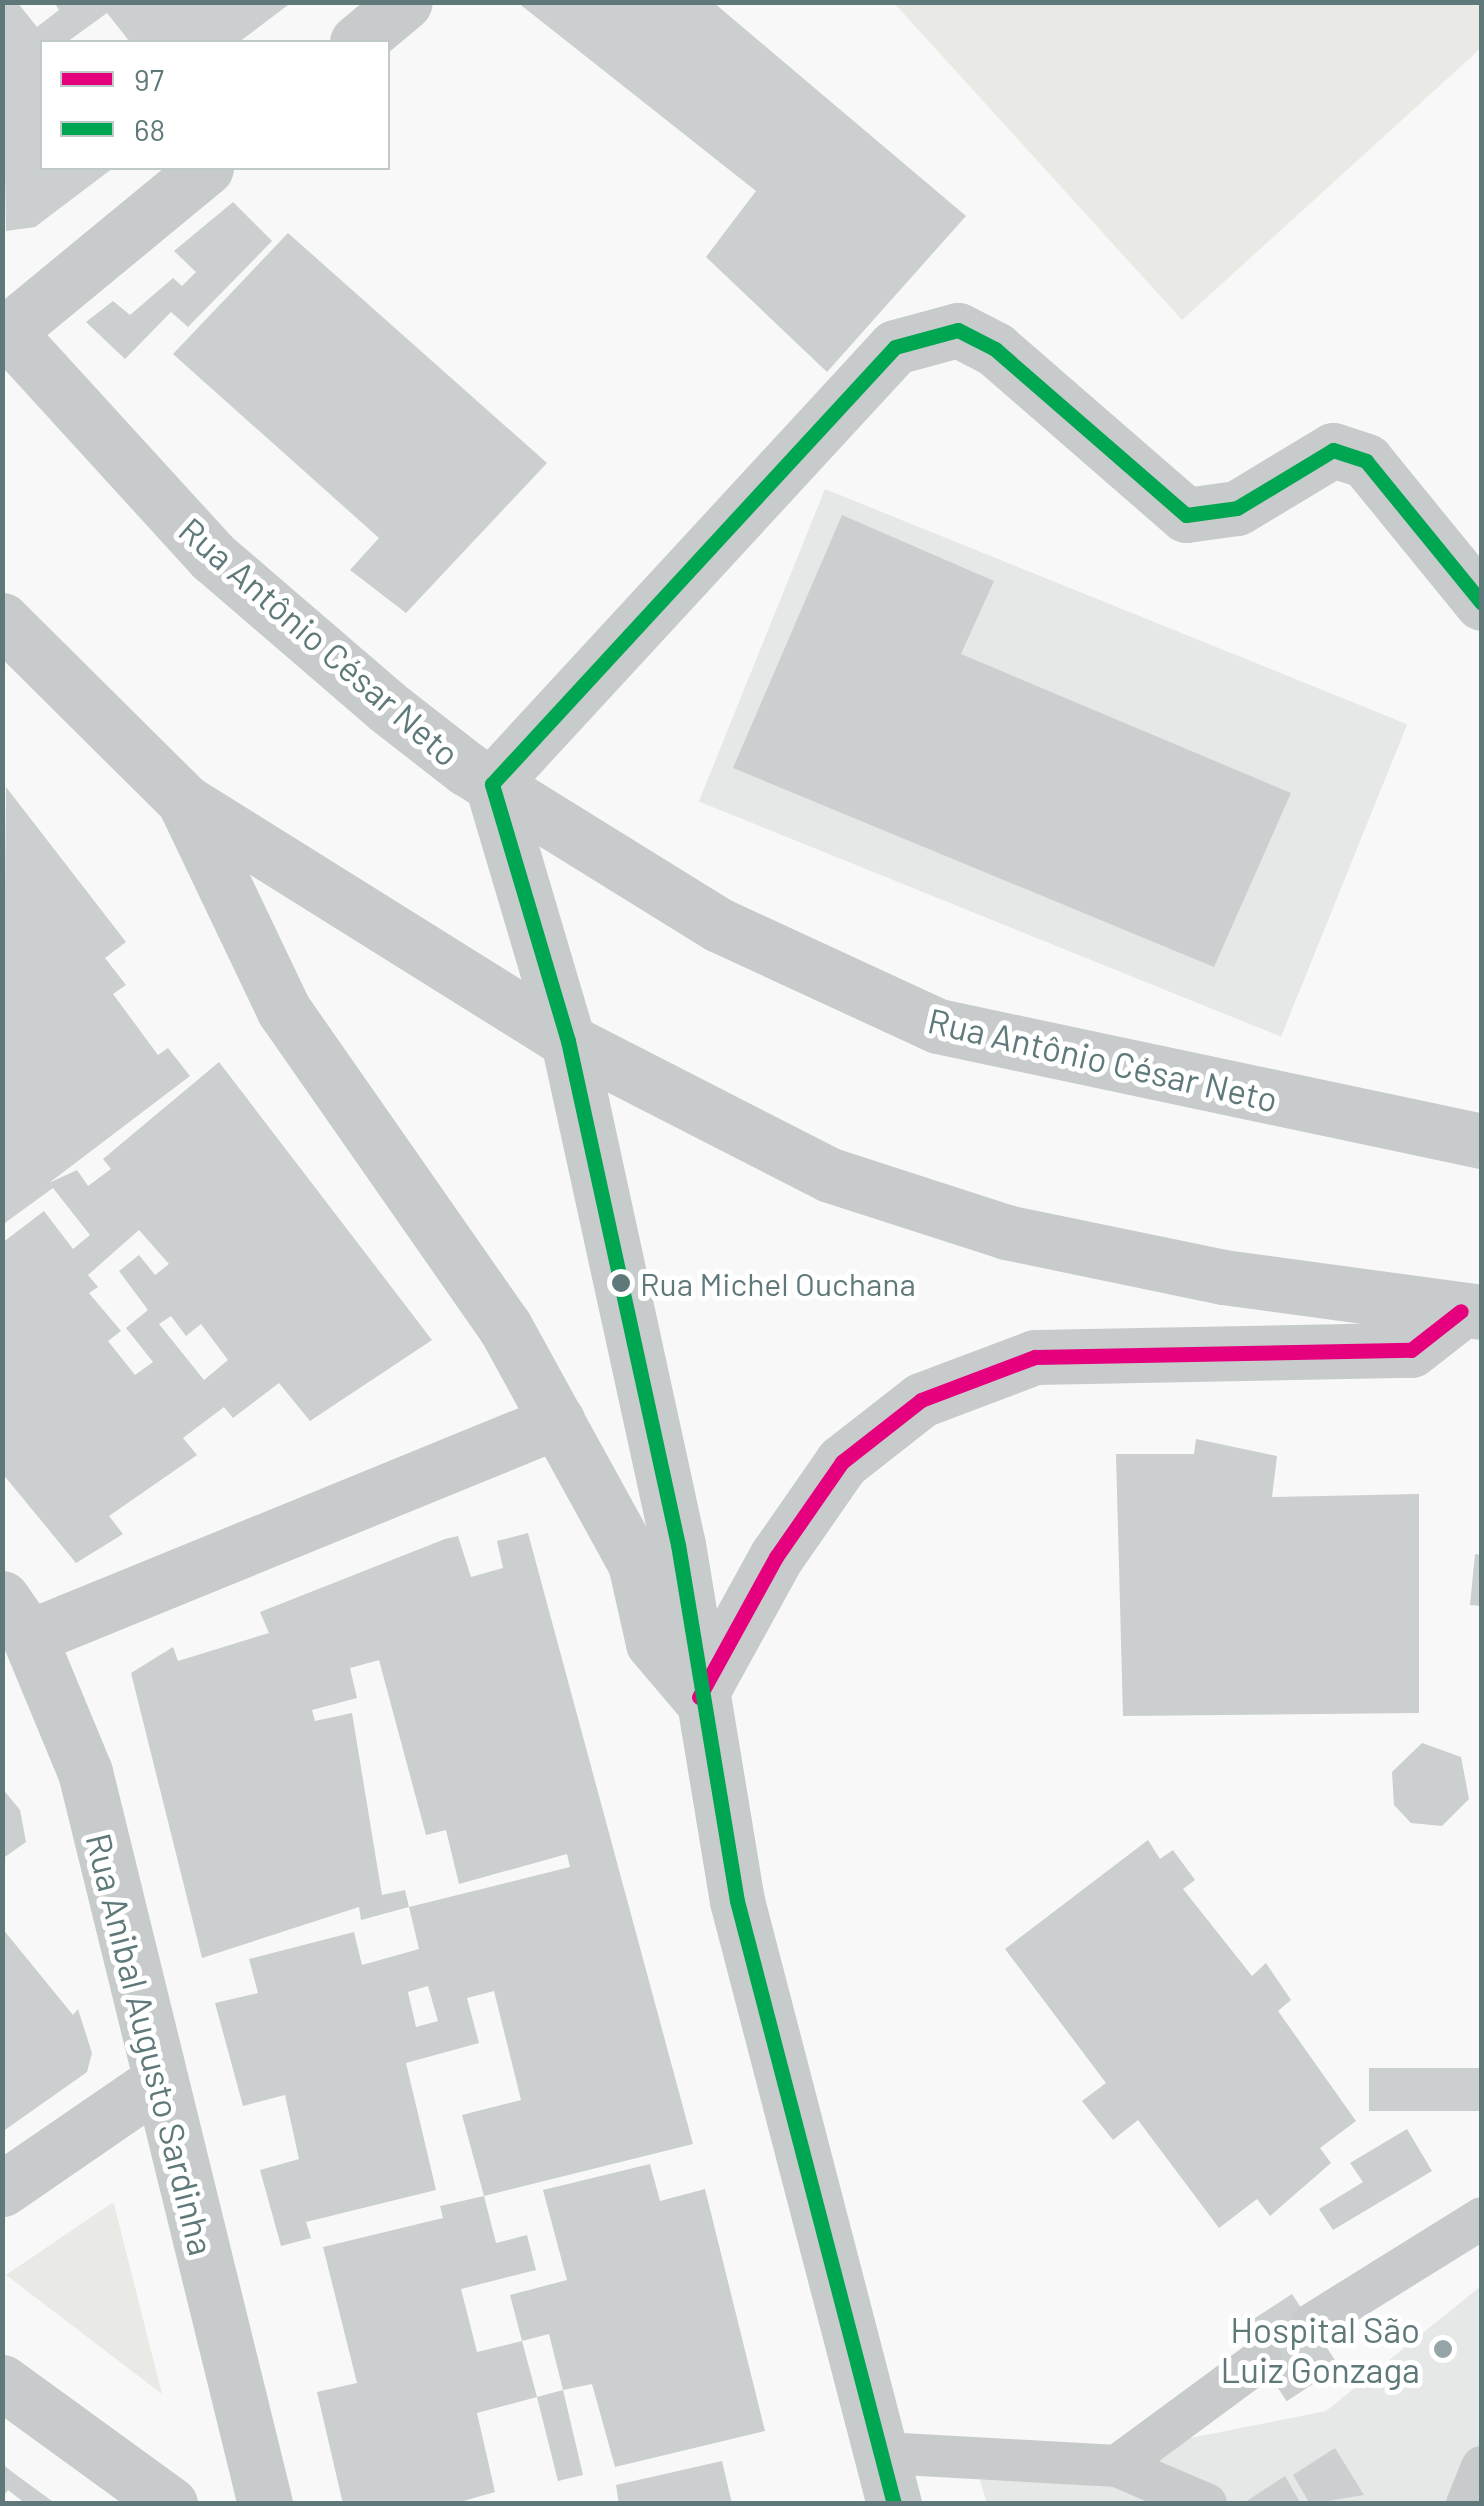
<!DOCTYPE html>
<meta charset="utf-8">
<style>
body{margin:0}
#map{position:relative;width:1484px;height:2506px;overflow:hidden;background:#f8f8f8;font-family:Barlow,sans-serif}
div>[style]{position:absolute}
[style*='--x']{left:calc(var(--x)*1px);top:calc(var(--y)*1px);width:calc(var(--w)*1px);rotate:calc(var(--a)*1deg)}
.built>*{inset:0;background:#e6e8e8;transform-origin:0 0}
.green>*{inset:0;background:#e9eae5}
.building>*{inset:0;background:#cbcfcf;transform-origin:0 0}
.service>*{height:42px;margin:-21px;padding:0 21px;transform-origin:21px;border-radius:21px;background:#c8cbcc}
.minor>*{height:55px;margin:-27.5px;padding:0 27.5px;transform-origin:27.5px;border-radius:27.5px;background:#c8cbcc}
.tertiary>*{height:55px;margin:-27.5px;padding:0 27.5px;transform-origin:27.5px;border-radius:27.5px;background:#c8cbcc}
.bus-1>*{height:15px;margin:-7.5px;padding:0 7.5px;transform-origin:7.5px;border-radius:7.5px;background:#e5007d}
.bus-2>*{height:15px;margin:-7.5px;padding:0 7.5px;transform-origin:7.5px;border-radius:7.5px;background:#00a651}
.dots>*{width:28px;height:28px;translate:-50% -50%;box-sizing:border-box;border:5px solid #fff;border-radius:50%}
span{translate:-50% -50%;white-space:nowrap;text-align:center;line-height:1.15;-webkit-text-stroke:10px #fff;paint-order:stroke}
.bus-label{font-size:32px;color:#5f797b}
.left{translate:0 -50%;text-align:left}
.street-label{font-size:35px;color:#5f797b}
.poi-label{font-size:35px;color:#5f797b}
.right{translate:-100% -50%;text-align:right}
.frame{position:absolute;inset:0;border:5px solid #5f797b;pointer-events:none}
.legend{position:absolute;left:40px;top:40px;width:350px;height:130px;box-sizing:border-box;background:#fff;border:2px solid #bfc9ca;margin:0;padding:12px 18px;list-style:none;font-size:30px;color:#5f797b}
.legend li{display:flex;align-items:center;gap:20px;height:50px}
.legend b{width:50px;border:2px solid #bfc9ca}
</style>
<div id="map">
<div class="built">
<i style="left:825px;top:489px;width:628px;height:337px;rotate:22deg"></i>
<i style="clip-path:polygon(1481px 2286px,1481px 2503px,987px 2504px,980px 2480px,1326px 2411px)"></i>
</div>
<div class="green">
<i style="clip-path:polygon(894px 3px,1481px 3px,1481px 48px,1182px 320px)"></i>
<i style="clip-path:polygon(112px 2203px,114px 2204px,162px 2394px,6px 2275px)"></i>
</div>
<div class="building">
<i style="clip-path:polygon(2px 2px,17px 2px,37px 27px,59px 10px,54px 2px,292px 2px,239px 42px,130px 42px,107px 13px,67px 42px,42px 42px,42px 168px,113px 168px,35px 227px,6px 231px)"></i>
<i style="clip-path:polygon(517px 2px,713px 2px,966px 216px,827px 372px,706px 257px,756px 191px)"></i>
<i style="clip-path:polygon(233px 202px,272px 241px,188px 327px,171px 312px,125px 359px,86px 322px,113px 301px,130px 315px,173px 278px,182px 286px,196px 272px,174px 251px)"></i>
<i style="clip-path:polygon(288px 233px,547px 463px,406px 613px,350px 570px,379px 538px,173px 354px)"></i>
<i style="clip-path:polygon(842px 515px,994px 581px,961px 654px,1291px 793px,1214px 967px,733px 768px)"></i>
<i style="clip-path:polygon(evenodd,6px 787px,126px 942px,105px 958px,126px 985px,113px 994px,158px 1055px,168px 1048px,190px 1076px,49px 1183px,77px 1170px,88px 1186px,111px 1169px,103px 1159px,219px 1062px,432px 1340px,310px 1421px,279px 1383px,233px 1418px,224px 1407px,183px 1438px,197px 1455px,109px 1516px,123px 1534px,76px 1563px,2px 1473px,2px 1243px,44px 1211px,73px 1249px,90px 1235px,53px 1188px,2px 1225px,6px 787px,139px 1230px,169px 1264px,155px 1275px,139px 1255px,119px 1271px,148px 1310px,126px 1328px,153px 1362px,135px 1375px,108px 1341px,121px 1331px,89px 1293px,98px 1287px,88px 1275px,139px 1230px,6px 787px,171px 1316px,186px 1336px,201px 1324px,228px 1360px,204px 1380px,159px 1324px,171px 1316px)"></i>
<i style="clip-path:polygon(1196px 1439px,1277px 1456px,1272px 1497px,1419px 1494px,1419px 1713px,1123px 1716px,1116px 1454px,1194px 1454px)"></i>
<i style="clip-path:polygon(evenodd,528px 1533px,693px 2144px,484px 2196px,462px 2115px,521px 2100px,494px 1991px,467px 1998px,479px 2043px,406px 2063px,436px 2190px,306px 2222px,311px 2238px,281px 2246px,260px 2170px,299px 2159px,285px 2095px,243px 2106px,215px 2003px,258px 1993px,249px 1959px,354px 1932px,362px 1965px,419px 1949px,409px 1907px,570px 1867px,567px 1854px,459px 1884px,446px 1830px,426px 1835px,379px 1660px,350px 1668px,357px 1698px,312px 1710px,315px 1721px,352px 1713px,382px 1895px,405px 1890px,409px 1907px,361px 1920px,359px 1907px,202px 1958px,131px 1673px,173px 1647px,178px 1661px,269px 1633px,260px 1612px,445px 1539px,458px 1536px,471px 1577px,503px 1568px,497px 1541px,528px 1533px,428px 1986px,438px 2021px,416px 2027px,408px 1992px,428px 1986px)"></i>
<i style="clip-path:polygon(1475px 1554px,1482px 1555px,1482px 1606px,1470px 1605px)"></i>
<i style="clip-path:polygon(1422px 1743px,1461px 1757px,1469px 1799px,1442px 1826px,1411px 1823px,1394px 1805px,1392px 1772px)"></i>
<i style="clip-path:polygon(2px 1788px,20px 1810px,26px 1842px,2px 1859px)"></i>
<i style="clip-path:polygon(1148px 1840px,1160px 1859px,1173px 1850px,1195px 1880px,1183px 1889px,1252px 1976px,1266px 1963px,1291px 2000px,1278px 2011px,1356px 2121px,1320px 2148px,1331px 2163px,1270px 2216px,1257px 2199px,1219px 2228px,1138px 2120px,1113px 2140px,1082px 2101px,1106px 2083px,1005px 1949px)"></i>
<i style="clip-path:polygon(2px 1928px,73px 2015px,78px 2009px,92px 2053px,87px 2072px,2px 2132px)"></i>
<i style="left:1482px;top:2068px;width:43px;height:113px;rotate:90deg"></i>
<i style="clip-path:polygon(1407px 2129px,1432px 2171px,1333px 2230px,1319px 2209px,1363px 2182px,1350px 2163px)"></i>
<i style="clip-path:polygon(650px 2164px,660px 2201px,705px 2189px,765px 2431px,615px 2467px,592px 2384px,563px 2390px,549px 2334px,522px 2341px,510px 2295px,567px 2280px,543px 2190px)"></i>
<i style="clip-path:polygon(484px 2196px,496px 2243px,527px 2235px,536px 2270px,461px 2289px,477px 2352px,522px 2341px,537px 2397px,563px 2390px,583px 2475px,558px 2481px,537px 2397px,477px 2413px,495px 2492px,453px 2504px,343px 2504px,317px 2392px,357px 2383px,323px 2247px,443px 2218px,440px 2206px)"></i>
<i style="left:1292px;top:2294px;width:87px;height:63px;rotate:57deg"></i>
<i style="clip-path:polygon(1335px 2448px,1364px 2495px,1310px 2504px,1293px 2475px)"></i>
<i style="clip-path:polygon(722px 2461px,732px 2504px,619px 2504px,616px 2485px)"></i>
<i style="clip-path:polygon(2px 2464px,19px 2477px,56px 2504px,26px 2504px,8px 2490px,2px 2498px)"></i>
<i style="clip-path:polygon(1285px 2476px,1301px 2504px,1242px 2504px)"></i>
</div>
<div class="service">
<i style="--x:1312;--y:2324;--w:200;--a:-31.9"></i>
<i style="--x:884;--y:2453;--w:233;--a:3.2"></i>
<i style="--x:1117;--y:2466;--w:97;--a:23.1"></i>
<i style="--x:1117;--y:2466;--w:179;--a:-36.4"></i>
<i style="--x:1467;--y:2504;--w:40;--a:-68"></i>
</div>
<div class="minor">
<i style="--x:357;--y:42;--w:62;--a:-39.8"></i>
<i style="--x:7;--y:332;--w:258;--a:-39.5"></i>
<i style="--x:184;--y:801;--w:230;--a:64.5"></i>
<i style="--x:283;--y:1009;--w:388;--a:55.1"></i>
<i style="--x:505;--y:1327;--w:269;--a:61.2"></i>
<i style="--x:635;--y:1563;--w:82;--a:77.3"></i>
<i style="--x:653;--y:1643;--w:71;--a:49.6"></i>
<i style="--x:2;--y:1598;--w:47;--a:55.3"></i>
<i style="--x:29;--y:1637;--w:146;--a:67.5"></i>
<i style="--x:85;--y:1772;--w:754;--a:76.18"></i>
<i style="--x:29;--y:1637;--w:571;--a:-22.21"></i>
<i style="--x:2;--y:2189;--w:191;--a:-34.5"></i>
<i style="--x:2;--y:2382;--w:208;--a:36"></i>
<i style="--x:894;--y:2504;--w:623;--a:-104.59"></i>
<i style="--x:737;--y:1901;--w:361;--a:-99.4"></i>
<i style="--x:678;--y:1545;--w:516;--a:-102.31"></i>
<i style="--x:568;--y:1041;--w:268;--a:-106.5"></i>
<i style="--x:492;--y:784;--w:594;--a:-47.32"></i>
<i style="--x:895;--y:347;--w:65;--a:-15.1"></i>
<i style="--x:958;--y:330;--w:42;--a:27.2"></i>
<i style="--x:995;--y:349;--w:253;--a:41"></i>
<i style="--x:1186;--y:515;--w:51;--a:-7.8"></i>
<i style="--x:1237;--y:508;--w:112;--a:-31.1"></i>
<i style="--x:1333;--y:450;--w:35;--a:18"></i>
<i style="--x:1366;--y:461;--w:183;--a:50.8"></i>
</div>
<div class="tertiary">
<i style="--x:2;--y:326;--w:313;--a:47.6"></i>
<i style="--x:213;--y:557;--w:228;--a:40.7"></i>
<i style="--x:386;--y:706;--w:103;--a:37.9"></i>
<i style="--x:467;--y:769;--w:296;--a:31.8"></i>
<i style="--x:719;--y:925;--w:241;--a:24.8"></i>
<i style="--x:938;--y:1026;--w:556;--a:11.94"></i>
<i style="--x:2;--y:620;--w:257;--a:44.8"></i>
<i style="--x:184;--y:801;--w:453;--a:32"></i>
<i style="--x:568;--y:1041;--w:294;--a:27.1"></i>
<i style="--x:830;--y:1175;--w:185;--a:17.9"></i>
<i style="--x:1006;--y:1232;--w:222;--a:11.7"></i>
<i style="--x:1223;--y:1277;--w:261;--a:7.7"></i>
<i style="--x:699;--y:1697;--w:160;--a:-61.2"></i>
<i style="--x:776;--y:1557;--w:116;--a:-55.2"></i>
<i style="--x:842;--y:1462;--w:100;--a:-38.1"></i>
<i style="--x:921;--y:1400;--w:122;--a:-20.7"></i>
<i style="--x:1035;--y:1357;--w:376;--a:-1.1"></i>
<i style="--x:1411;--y:1350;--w:63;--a:-38"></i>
</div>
<div class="bus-1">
<i style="--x:699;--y:1697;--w:160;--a:-61.2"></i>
<i style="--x:776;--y:1557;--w:116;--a:-55.2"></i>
<i style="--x:842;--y:1462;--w:100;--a:-38.1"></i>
<i style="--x:921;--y:1400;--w:122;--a:-20.7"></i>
<i style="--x:1035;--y:1357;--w:376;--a:-1.1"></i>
<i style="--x:1411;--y:1350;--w:63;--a:-38"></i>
</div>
<div class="bus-2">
<i style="--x:894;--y:2504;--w:623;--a:-104.59"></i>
<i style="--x:737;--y:1901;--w:361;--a:-99.4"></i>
<i style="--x:678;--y:1545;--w:516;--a:-102.31"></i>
<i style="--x:568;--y:1041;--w:268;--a:-106.5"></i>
<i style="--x:492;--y:784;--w:594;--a:-47.32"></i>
<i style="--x:895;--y:347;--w:65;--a:-15.1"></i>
<i style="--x:958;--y:330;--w:42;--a:27.2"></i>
<i style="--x:995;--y:349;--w:253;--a:41"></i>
<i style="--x:1186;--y:515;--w:51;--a:-7.8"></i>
<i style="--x:1237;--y:508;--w:112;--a:-31.1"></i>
<i style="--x:1333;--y:450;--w:35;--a:18"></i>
<i style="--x:1366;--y:461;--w:183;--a:50.8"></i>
</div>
<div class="dots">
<i style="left:621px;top:1283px;background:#5f797b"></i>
<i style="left:1443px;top:2349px;background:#95a5a7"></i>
</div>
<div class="bus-label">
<span class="left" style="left:640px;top:1283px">Rua Michel Ouchana</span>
</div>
<div class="street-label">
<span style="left:320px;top:641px;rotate:41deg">Rua Antônio César Neto</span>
<span style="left:1103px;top:1059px;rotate:13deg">Rua Antônio César Neto</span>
<span style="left:151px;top:2044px;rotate:76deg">Rua Anibal Augusto Sardinha</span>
</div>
<div class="poi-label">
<span class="right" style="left:1420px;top:2349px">Hospital São<br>Luiz Gonzaga</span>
</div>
<div class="frame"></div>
<ul class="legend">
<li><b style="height:12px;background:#e5007d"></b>97</li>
<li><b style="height:12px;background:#00a651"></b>68</li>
</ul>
</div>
